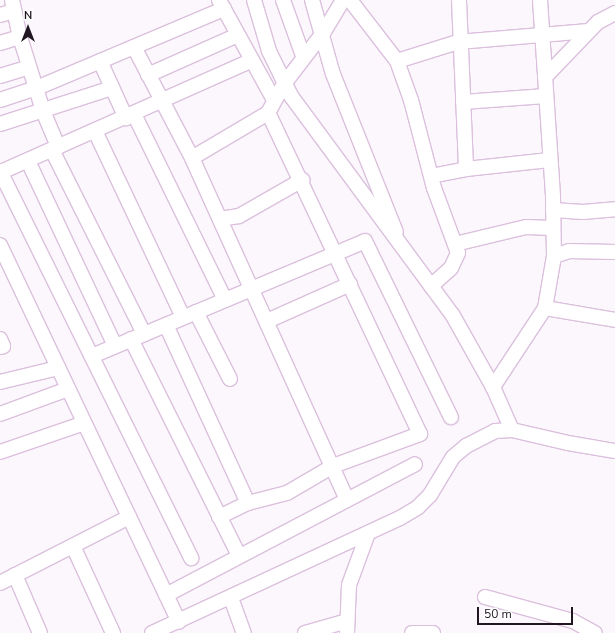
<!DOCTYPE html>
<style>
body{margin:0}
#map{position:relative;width:615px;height:633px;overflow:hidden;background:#fcf7fd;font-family:"Nunito Sans",sans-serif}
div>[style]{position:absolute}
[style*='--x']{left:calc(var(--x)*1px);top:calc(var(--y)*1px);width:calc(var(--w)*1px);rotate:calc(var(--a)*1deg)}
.roads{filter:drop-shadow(1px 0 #dbc0dd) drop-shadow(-1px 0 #dbc0dd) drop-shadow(0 1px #dbc0dd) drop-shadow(0 -1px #dbc0dd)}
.street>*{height:14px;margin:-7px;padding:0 7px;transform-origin:7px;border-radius:7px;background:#fff}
span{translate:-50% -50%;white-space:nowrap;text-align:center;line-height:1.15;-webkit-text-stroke:4px #fff;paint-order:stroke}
.north{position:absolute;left:8px;top:8px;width:40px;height:40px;-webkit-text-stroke:3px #fff;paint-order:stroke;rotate:0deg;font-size:11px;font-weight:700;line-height:16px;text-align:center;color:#211722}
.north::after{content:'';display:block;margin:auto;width:14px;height:18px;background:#211722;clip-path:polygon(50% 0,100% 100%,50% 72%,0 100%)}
.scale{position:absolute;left:477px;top:607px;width:96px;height:18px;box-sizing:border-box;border:2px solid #211722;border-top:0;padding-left:5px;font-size:12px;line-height:14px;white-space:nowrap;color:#211722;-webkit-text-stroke:3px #fff;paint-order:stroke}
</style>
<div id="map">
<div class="roads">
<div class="street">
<i style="--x:12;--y:0;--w:38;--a:78"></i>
<i style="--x:20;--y:37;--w:77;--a:72.7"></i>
<i style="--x:43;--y:111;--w:39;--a:67"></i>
<i style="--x:219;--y:0;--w:114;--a:61.2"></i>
<i style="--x:254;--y:0;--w:53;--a:73.6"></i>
<i style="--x:269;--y:51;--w:50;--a:63.9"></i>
<i style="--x:291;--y:96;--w:271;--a:53.6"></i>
<i style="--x:452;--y:314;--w:84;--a:60.7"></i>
<i style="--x:283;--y:0;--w:59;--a:70.3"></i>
<i style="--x:312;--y:0;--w:77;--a:74.2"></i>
<i style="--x:333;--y:74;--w:170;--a:68.3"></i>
<i style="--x:343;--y:0;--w:39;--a:121"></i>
<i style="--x:323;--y:33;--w:64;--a:127.4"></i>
<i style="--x:284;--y:84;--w:33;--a:119"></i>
<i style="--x:268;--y:113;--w:88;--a:149.4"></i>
<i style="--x:192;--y:158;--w:375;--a:65.6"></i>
<i style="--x:350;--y:0;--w:77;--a:52.4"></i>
<i style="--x:397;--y:61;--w:41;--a:70.3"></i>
<i style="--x:411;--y:100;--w:91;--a:75.4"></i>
<i style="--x:434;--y:188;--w:69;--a:69.7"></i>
<i style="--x:458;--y:253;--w:17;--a:115"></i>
<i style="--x:451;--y:268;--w:27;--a:138"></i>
<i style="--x:459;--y:0;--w:169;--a:87.6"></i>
<i style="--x:540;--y:0;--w:198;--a:86.2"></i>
<i style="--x:553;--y:198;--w:58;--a:89"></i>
<i style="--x:554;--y:256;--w:53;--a:99.8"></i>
<i style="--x:545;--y:308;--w:95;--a:123.4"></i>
<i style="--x:493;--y:387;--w:47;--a:66.2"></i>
<i style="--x:512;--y:430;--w:57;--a:13.1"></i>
<i style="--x:568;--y:443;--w:48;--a:9.7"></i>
<i style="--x:0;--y:15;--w:15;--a:-16"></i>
<i style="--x:0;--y:43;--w:21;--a:-17"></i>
<i style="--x:134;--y:47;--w:125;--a:62.4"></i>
<i style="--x:100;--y:61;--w:63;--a:65.5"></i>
<i style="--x:397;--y:61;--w:64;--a:-17.3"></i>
<i style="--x:458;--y:42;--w:131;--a:-4.8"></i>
<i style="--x:148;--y:75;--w:98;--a:-24"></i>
<i style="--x:0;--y:76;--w:30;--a:-17"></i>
<i style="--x:545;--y:77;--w:76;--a:-46.1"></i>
<i style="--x:598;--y:22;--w:19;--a:-28"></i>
<i style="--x:0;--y:100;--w:41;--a:-18.4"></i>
<i style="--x:39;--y:87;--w:201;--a:-22.9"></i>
<i style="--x:463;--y:102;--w:83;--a:-4.1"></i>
<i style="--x:134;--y:114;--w:207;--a:63.9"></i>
<i style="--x:0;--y:124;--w:118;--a:-17.8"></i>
<i style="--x:95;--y:131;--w:206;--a:64.7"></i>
<i style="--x:52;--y:150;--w:206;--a:63.4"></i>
<i style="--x:28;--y:161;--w:204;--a:64.8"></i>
<i style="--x:0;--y:171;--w:432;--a:63.7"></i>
<i style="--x:1;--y:172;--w:275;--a:-24"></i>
<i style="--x:431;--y:176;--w:36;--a:-11"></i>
<i style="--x:466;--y:169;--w:84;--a:-6.1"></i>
<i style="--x:553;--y:210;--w:30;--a:4"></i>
<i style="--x:583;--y:212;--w:32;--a:-5"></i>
<i style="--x:220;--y:219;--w:19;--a:-9"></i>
<i style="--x:239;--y:216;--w:73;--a:-29.7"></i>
<i style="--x:455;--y:244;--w:73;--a:-13.5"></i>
<i style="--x:526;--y:227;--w:27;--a:2"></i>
<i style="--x:0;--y:245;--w:417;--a:64.6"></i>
<i style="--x:554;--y:256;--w:16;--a:-18"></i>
<i style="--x:569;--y:251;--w:46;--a:1.2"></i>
<i style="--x:545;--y:308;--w:71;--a:9.7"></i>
<i style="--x:196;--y:312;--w:75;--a:63.1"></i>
<i style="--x:267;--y:321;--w:91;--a:-24"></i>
<i style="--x:166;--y:325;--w:196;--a:65.3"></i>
<i style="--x:0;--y:339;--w:8;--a:67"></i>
<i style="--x:3;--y:346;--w:3;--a:162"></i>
<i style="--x:131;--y:339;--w:242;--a:63.5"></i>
<i style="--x:92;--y:356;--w:296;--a:-22.8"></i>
<i style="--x:365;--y:241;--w:196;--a:64"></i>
<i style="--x:0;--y:382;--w:60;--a:-13.6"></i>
<i style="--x:0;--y:414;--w:72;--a:-20.2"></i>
<i style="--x:0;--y:452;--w:89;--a:-19"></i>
<i style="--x:219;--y:517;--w:32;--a:-26"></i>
<i style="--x:248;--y:503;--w:40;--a:-14.4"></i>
<i style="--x:287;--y:493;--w:53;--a:-30.4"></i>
<i style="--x:333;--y:466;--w:93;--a:-20.2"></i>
<i style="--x:420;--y:434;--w:355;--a:-115.3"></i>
<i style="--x:73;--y:546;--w:96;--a:65.3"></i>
<i style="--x:15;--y:575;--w:63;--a:66.7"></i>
<i style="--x:0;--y:583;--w:145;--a:-27.1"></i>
<i style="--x:166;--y:595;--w:281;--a:-27.7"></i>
<i style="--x:485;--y:597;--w:91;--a:15.3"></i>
<i style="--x:573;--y:621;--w:25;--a:29"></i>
<i style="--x:231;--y:598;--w:37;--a:70"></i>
<i style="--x:152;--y:633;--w:273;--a:-24.9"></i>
<i style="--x:400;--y:518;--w:21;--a:-31"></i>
<i style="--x:418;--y:507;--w:17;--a:-45"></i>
<i style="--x:430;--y:495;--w:44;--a:-58.8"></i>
<i style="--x:453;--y:457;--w:17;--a:-40"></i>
<i style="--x:466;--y:446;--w:33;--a:-27"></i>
<i style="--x:495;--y:431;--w:17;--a:-3"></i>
<i style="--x:305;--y:633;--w:44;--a:-15.9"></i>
<i style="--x:347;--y:633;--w:48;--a:-87.6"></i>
<i style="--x:349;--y:585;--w:55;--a:-69.9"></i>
<i style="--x:412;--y:633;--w:21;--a:0"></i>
</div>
</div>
<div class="north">N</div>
<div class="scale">50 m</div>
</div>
